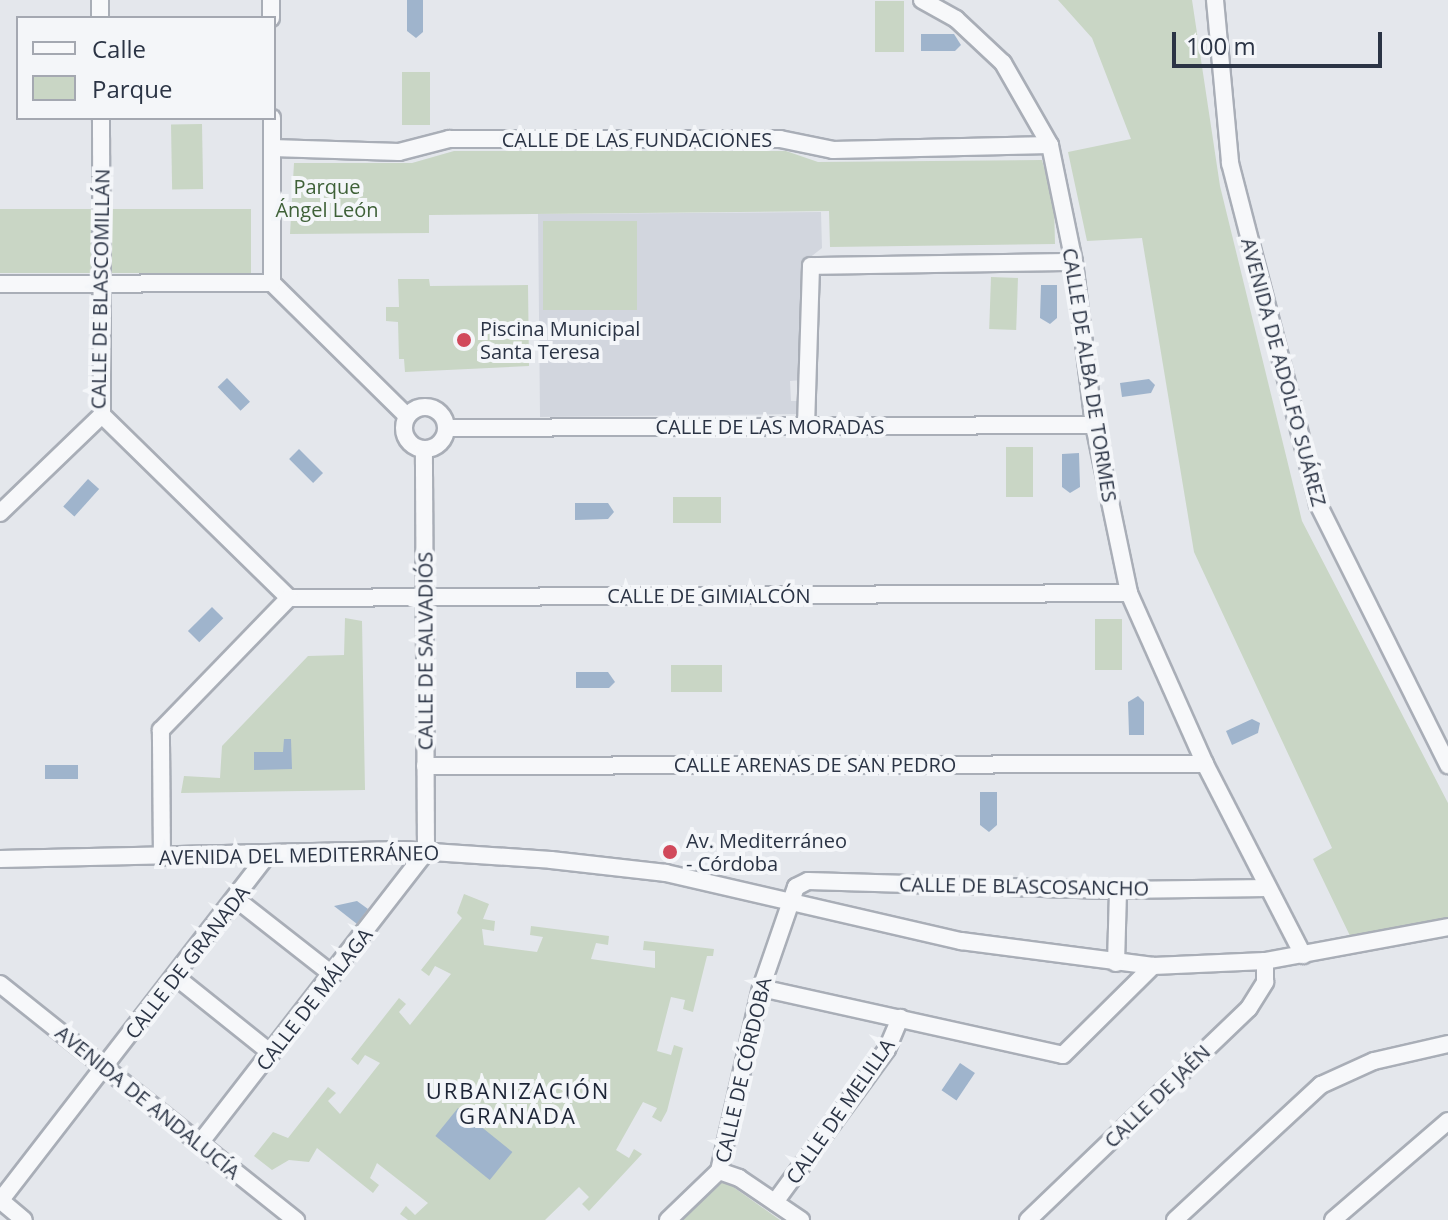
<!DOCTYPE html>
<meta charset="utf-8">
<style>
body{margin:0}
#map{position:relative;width:1448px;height:1220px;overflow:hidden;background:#e4e7ec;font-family:"Open Sans",sans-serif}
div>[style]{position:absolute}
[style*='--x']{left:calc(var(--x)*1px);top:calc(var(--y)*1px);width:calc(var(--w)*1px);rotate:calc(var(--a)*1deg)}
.built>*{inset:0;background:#d2d6de}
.green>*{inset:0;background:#c9d6c5;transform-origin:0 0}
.water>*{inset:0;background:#9fb4cc;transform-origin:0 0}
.roads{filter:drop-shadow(2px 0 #a9aeb7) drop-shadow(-2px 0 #a9aeb7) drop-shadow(0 2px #a9aeb7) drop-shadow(0 -2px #a9aeb7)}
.minor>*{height:16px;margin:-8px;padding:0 8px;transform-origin:8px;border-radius:8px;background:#f7f8fa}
.minor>.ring{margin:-8px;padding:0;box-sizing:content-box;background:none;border:16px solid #f7f8fa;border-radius:50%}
.dots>*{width:22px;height:22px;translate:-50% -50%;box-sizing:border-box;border:4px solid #f4f6f9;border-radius:50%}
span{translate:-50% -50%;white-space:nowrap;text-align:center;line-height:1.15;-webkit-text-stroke:8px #f4f6f9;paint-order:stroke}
.street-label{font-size:20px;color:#2b3445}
.park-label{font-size:20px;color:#3f6138}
.poi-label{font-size:20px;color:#2b3445}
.left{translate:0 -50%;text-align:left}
.neighbourhood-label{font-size:22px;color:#1d2536;letter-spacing:2px}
.legend{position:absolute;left:16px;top:16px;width:260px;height:104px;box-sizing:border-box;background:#f4f6f9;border:2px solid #a4a8b1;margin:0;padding:10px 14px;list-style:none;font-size:24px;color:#2b3445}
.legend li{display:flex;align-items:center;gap:16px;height:40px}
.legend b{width:40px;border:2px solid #a4a8b1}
.scale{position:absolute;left:1172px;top:32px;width:210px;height:36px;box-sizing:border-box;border:4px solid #2b3445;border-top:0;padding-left:10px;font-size:24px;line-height:28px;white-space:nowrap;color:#2b3445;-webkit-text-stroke:6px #f4f6f9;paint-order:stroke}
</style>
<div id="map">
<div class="built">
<i style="clip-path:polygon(821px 212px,822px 248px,803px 263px,800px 277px,802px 380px,790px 381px,791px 401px,800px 401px,798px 414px,540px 417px,538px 214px)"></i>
</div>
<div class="green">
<i style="clip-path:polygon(1058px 0,1192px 0,1220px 186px,1302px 521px,1448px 803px,1448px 917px,1352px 940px,1313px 859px,1332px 848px,1194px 552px,1142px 238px,1087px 241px,1068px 152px,1131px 139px,1092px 38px)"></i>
<i style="left:904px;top:1px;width:51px;height:29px;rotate:90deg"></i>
<i style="left:402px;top:72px;width:28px;height:53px"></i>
<i style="left:202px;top:124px;width:65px;height:31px;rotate:89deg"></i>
<i style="clip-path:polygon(454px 151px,786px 151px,818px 162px,1042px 160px,1054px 204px,1055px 244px,830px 247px,829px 211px,429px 215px,429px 233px,290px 234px,294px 163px,412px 163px)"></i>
<i style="left:251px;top:209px;width:64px;height:251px;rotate:90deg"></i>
<i style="left:637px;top:221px;width:89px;height:94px;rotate:90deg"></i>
<i style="left:991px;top:277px;width:27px;height:52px;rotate:2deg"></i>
<i style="clip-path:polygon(398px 279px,429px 279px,430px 286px,528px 285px,529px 366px,405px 372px,404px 359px,399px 359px,398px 322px,386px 321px,386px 307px,399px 307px)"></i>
<i style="left:1006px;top:447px;width:27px;height:50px"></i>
<i style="left:673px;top:497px;width:48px;height:26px"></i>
<i style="clip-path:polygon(345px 618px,362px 621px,365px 790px,181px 793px,184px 776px,220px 778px,222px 746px,308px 656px,344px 655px)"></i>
<i style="left:1095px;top:619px;width:27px;height:51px"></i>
<i style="left:722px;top:665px;width:27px;height:51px;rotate:90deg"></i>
<i style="clip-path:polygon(464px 894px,489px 904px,483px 919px,495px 921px,494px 931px,482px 929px,484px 945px,537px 952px,543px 937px,530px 935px,531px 926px,609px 936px,608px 945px,596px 943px,591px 959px,655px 968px,655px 951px,643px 950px,644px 941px,714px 949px,713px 956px,707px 956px,693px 1012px,683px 1009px,685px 1000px,671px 997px,657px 1051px,671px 1055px,674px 1045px,683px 1048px,667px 1111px,661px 1122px,652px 1117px,657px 1108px,643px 1102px,616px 1150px,629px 1158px,634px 1149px,642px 1154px,589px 1211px,582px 1204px,589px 1197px,579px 1187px,545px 1220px,408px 1220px,400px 1214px,406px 1206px,415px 1215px,428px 1203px,377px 1163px,370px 1178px,379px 1185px,373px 1193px,317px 1148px,309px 1162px,289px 1160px,272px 1170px,254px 1156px,273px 1132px,288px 1138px,328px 1087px,336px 1093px,328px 1101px,340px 1114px,380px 1063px,365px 1055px,358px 1065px,351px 1059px,399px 998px,406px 1004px,399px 1012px,410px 1025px,451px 974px,435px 966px,429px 976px,421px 970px,462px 918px,457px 913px)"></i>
<i style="clip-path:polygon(722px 1179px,780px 1220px,683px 1220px)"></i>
</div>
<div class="water">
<i style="clip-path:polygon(407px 0,423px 0,423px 32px,416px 38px,407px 31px)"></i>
<i style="clip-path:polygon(921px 34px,954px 34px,961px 45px,955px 51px,921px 51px)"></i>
<i style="clip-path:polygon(1041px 285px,1057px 285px,1057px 318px,1050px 324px,1040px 318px)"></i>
<i style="left:227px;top:378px;width:33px;height:13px;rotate:46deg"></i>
<i style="clip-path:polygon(1149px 379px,1155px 385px,1151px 393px,1122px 397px,1120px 383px)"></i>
<i style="left:299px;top:449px;width:34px;height:14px;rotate:45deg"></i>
<i style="clip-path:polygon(1079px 453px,1080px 487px,1070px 493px,1062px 487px,1062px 454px)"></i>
<i style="left:88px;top:479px;width:15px;height:37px;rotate:42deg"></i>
<i style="clip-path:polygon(575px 503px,608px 503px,614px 512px,608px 519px,575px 520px)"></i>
<i style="left:212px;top:607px;width:16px;height:34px;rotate:45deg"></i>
<i style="clip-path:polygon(576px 672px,608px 672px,615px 682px,609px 688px,576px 688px)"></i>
<i style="clip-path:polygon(1138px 696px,1144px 702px,1144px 735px,1129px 735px,1128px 702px)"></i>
<i style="clip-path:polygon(1252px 719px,1260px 723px,1258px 733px,1232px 745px,1226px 731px)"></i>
<i style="clip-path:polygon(284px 739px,291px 739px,292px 769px,254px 770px,254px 752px,283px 752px)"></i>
<i style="left:45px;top:765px;width:33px;height:14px"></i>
<i style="clip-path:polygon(980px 792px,997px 792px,997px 825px,989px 832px,980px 825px)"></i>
<i style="clip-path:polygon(357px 901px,368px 909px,357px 924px,334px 906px)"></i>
<i style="left:960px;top:1063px;width:18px;height:33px;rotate:34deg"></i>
<i style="left:458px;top:1108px;width:70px;height:36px;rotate:39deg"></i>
</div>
<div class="roads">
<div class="minor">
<i style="--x:100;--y:0;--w:18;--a:90"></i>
<i style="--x:271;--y:0;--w:18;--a:90"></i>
<i style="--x:922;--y:0;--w:39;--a:29"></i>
<i style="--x:956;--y:19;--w:64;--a:43.1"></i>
<i style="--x:1003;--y:63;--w:95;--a:60.2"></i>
<i style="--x:1050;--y:145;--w:119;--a:78.4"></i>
<i style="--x:1074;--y:262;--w:164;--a:83"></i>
<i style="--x:1094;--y:425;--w:172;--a:78.2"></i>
<i style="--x:1129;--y:593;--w:187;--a:66"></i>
<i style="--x:1205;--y:764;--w:215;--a:62.8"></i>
<i style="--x:1215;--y:0;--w:164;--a:84.7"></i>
<i style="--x:1230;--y:163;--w:352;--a:75.5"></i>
<i style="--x:1318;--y:504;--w:292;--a:63.5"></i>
<i style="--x:272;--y:118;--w:165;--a:90"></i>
<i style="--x:272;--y:283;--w:190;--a:44.6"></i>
<i style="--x:272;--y:148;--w:127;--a:1.8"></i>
<i style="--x:399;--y:152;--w:52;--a:-14.6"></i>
<i style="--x:449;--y:139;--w:331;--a:0"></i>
<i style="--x:780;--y:139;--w:54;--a:11.7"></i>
<i style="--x:833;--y:150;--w:217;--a:-1.3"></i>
<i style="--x:0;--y:284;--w:272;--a:-0.2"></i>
<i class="ring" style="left:404px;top:407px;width:26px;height:26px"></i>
<i style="--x:102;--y:415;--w:262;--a:44.4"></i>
<i style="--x:289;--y:598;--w:840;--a:-0.34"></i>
<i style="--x:806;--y:426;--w:160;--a:-88.2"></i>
<i style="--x:811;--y:266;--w:263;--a:-0.9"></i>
<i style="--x:447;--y:428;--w:647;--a:-0.27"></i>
<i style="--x:0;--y:513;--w:141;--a:-43.9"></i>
<i style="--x:102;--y:415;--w:297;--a:-90.2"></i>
<i style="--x:425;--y:766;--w:780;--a:-0.15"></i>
<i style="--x:162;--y:857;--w:127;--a:-90.5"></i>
<i style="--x:161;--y:730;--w:184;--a:-45.9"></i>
<i style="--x:0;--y:859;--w:402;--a:-1.3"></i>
<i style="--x:402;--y:850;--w:149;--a:3.8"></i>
<i style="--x:551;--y:860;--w:116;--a:6.4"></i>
<i style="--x:666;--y:873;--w:303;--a:13"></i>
<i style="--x:961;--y:941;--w:194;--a:7.4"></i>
<i style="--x:1153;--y:966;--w:112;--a:-2.6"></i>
<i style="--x:1265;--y:961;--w:186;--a:-10.5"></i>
<i style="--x:236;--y:899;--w:123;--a:38.1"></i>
<i style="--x:1116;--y:963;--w:73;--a:-88.4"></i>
<i style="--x:176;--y:977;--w:122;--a:38.7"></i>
<i style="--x:0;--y:984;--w:379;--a:38.6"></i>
<i style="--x:761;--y:988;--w:309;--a:12.5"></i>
<i style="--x:1063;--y:1055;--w:127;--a:-44.7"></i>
<i style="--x:200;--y:1143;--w:368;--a:-52.2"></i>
<i style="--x:426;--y:852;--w:403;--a:-90.3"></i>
<i style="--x:719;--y:1171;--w:21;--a:19"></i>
<i style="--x:739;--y:1178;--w:75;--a:34.1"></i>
<i style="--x:0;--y:1200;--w:31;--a:40"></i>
<i style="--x:0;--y:1201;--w:438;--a:-52.3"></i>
<i style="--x:775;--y:1202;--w:190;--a:-53.8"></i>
<i style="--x:887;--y:1049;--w:34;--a:-67"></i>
<i style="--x:668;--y:1220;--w:71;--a:-43.9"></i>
<i style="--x:719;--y:1171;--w:188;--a:-77.1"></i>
<i style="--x:761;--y:988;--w:107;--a:-70.9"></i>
<i style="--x:796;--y:887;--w:13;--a:-27"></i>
<i style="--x:808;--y:881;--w:310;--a:1.7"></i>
<i style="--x:1118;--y:890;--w:150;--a:-0.8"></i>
<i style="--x:1028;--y:1220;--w:306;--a:-43.8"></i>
<i style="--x:1249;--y:1008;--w:31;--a:-58"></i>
<i style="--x:1265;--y:982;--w:21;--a:-90"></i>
<i style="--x:1175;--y:1220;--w:199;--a:-42.8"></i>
<i style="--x:1321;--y:1085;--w:58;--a:-24.4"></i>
<i style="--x:1374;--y:1061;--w:76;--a:-12.9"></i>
<i style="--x:1333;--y:1220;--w:152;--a:-40.7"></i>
</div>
</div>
<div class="dots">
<i style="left:464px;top:340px;background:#d1495b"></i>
<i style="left:670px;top:852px;background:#d1495b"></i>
</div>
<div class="street-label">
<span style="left:637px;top:139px">CALLE DE LAS FUNDACIONES</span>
<span style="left:100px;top:289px;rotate:-89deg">CALLE DE BLASCOMILLÁN</span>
<span style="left:1284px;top:372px;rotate:75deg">AVENIDA DE ADOLFO SUÁREZ</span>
<span style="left:1090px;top:375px;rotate:81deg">CALLE DE ALBA DE TORMES</span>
<span style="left:770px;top:426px">CALLE DE LAS MORADAS</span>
<span style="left:709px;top:595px">CALLE DE GIMIALCÓN</span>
<span style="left:425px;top:651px;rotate:-90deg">CALLE DE SALVADIÓS</span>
<span style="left:815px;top:764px">CALLE ARENAS DE SAN PEDRO</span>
<span style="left:299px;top:855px;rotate:-1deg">AVENIDA DEL MEDITERRÁNEO</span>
<span style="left:1024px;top:886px;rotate:1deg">CALLE DE BLASCOSANCHO</span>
<span style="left:187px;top:962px;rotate:-52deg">CALLE DE GRANADA</span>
<span style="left:314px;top:999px;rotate:-52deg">CALLE DE MÁLAGA</span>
<span style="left:743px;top:1070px;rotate:-77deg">CALLE DE CÓRDOBA</span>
<span style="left:1157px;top:1096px;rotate:-44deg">CALLE DE JAÉN</span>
<span style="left:148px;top:1102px;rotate:39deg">AVENIDA DE ANDALUCÍA</span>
<span style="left:840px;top:1111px;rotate:-55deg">CALLE DE MELILLA</span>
</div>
<div class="park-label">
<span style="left:327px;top:198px">Parque<br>Ángel León</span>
</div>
<div class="poi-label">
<span class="left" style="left:480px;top:340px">Piscina Municipal<br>Santa Teresa</span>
<span class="left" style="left:686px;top:852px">Av. Mediterráneo<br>- Córdoba</span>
</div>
<div class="neighbourhood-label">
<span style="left:518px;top:1103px">URBANIZACIÓN<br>GRANADA</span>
</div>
<ul class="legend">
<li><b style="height:10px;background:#f7f8fa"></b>Calle</li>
<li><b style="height:22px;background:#c9d6c5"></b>Parque</li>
</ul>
<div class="scale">100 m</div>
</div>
